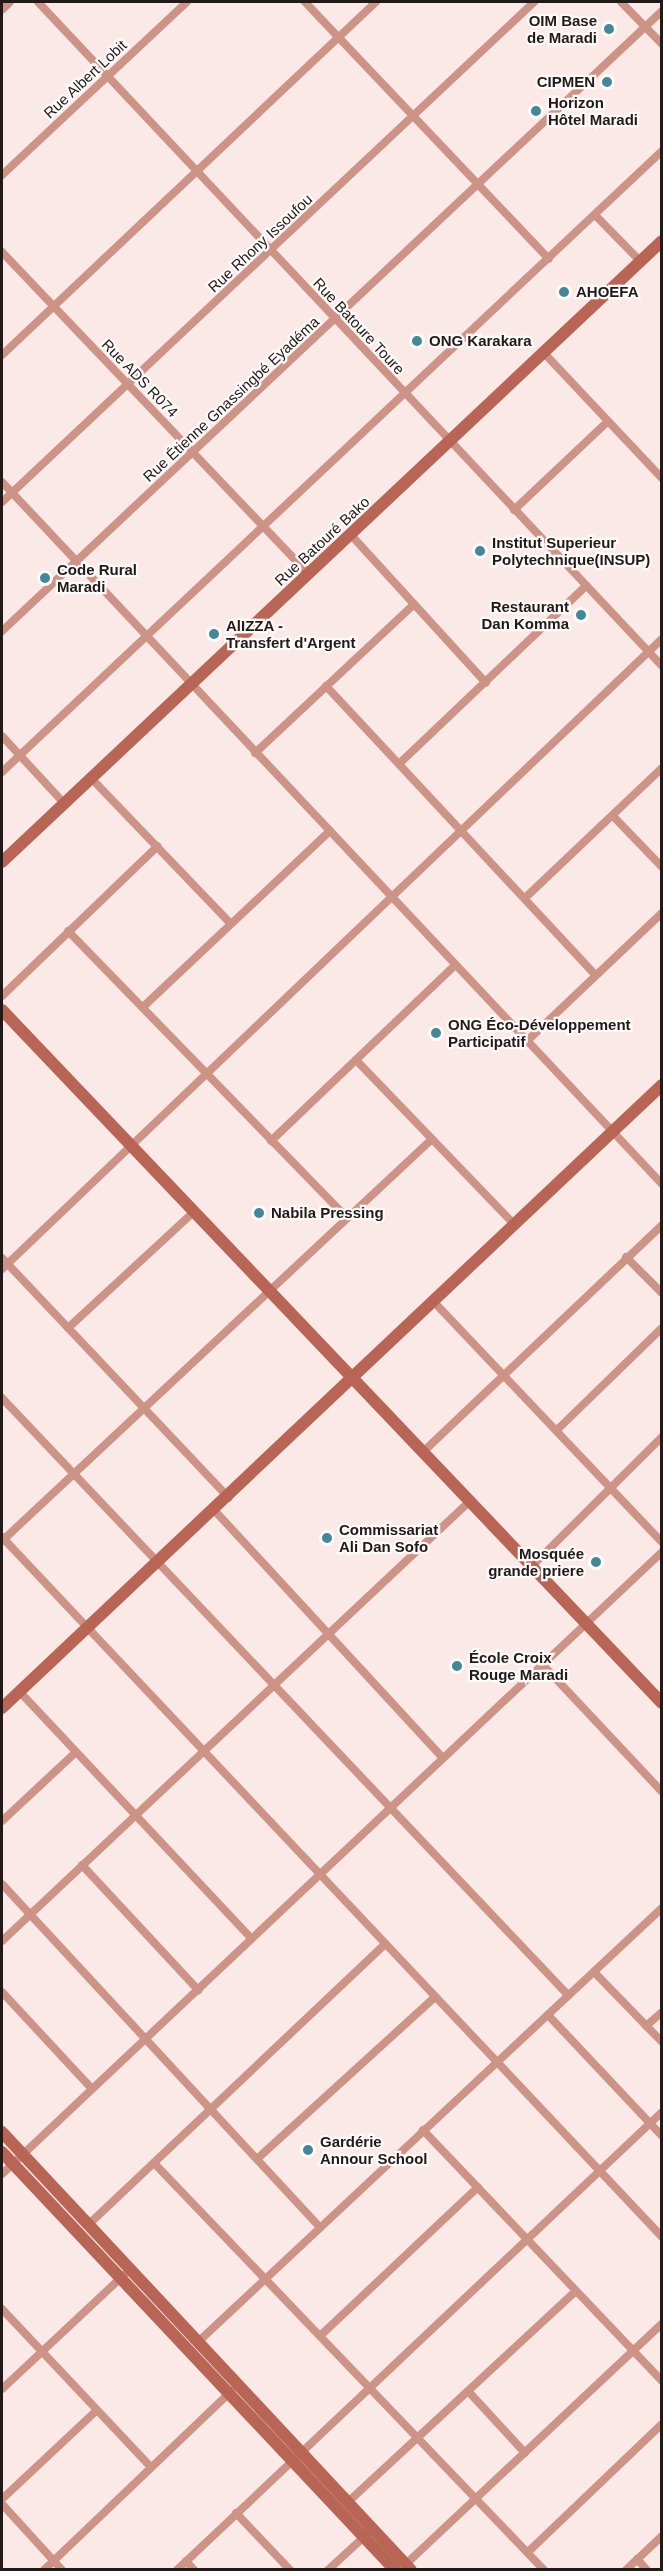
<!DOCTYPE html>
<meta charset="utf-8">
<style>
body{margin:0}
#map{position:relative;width:663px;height:2571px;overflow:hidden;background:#fae9e6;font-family:Helvetica,sans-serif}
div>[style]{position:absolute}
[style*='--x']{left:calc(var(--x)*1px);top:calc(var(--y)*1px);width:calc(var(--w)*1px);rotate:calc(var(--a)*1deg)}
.street>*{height:8px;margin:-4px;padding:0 4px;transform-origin:4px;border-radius:4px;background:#cd9387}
.secondary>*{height:12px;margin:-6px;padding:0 6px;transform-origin:6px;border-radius:6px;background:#b96555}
.dots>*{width:16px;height:16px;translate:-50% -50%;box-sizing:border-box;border:3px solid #fdfaf9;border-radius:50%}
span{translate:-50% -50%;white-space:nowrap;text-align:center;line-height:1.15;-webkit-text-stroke:4.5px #fdfaf9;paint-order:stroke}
.poi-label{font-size:15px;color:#201a19;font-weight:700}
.right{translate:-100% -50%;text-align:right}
.left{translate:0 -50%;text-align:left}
.street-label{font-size:15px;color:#201a19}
.frame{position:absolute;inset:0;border:3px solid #201a19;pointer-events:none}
</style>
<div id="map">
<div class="street">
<i style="--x:38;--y:2;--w:911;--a:46.78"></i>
<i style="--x:305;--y:2;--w:354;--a:46.5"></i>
<i style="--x:621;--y:2;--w:59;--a:45.7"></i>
<i style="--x:2;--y:10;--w:11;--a:-45"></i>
<i style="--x:2;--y:175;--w:253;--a:-43.1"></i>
<i style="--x:595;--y:215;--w:64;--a:45.6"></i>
<i style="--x:2;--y:252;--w:445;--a:46.4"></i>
<i style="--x:544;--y:353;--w:172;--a:46.7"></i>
<i style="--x:2;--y:355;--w:514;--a:-43.35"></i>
<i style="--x:2;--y:482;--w:964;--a:46.77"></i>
<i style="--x:2;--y:502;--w:730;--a:-43.22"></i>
<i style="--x:514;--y:510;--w:128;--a:-43.4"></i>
<i style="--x:351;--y:535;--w:200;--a:47.6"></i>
<i style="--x:2;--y:631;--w:906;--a:-43.21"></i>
<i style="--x:326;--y:686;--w:394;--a:47"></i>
<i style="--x:2;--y:736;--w:90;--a:47.3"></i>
<i style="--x:255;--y:753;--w:218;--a:-43.1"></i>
<i style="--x:400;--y:763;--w:257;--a:-43.6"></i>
<i style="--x:2;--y:772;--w:906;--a:-43.26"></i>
<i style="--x:90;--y:777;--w:202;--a:46.2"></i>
<i style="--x:613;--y:816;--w:71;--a:46.1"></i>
<i style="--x:525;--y:898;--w:189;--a:-43.5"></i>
<i style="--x:68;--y:931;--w:399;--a:45.8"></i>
<i style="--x:2;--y:996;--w:216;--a:-43.9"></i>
<i style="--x:143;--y:1007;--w:257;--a:-43.3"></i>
<i style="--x:527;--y:1041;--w:186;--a:-43.5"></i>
<i style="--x:356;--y:1060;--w:228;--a:46.1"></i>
<i style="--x:271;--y:1141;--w:255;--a:-43.7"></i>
<i style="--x:626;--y:1257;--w:51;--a:45"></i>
<i style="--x:2;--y:1258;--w:330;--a:46.6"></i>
<i style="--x:2;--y:1269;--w:912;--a:-43.67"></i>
<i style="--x:433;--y:1301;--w:332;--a:46.5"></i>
<i style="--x:68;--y:1328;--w:173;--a:-42.7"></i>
<i style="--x:2;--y:1398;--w:823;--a:46.53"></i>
<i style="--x:558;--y:1429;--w:145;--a:-44.2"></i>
<i style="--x:424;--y:1451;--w:328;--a:-43.5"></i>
<i style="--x:215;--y:1511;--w:335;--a:47.3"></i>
<i style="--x:2;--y:1537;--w:962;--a:46.68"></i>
<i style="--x:2;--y:1541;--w:587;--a:-43.07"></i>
<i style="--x:532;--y:1566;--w:183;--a:-44.8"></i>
<i style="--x:542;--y:1664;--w:175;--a:46.8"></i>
<i style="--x:19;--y:1691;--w:339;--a:46.8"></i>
<i style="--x:2;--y:1821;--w:101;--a:-43"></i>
<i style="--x:82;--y:1865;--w:171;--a:47.1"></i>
<i style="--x:2;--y:1884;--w:468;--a:47.2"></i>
<i style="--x:2;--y:1941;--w:644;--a:-43.24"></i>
<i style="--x:594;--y:1972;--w:98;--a:45.8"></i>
<i style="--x:2;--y:1992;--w:132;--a:47.1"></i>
<i style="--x:548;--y:2015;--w:166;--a:46.7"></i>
<i style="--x:646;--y:2026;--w:21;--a:-41"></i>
<i style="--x:423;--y:2130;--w:347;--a:46.4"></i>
<i style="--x:257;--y:2159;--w:241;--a:-42.3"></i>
<i style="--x:154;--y:2163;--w:564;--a:46.22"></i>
<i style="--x:2;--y:2174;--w:907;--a:-43.3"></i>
<i style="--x:88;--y:2225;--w:409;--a:-43.4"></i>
<i style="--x:2;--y:2309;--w:217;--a:46.7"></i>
<i style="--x:320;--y:2336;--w:217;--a:-43.3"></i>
<i style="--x:198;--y:2342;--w:635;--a:-43.09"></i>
<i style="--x:2;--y:2389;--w:167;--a:-43.1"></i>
<i style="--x:468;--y:2391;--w:84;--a:47.4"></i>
<i style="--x:2;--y:2499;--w:130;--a:-43.1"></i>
<i style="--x:348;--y:2502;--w:309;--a:-42.8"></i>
<i style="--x:2;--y:2504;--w:89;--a:47.7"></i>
<i style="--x:236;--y:2513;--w:79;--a:46.5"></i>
<i style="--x:528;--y:2552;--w:185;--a:-43.7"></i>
<i style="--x:637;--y:2559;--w:15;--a:48"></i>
<i style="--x:186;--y:2561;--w:12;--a:48"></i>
<i style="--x:406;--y:2564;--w:351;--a:-43.2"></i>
<i style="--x:44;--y:2570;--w:259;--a:-43.7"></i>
<i style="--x:177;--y:2570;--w:667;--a:-43.36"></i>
<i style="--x:328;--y:2570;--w:52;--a:-42.6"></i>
<i style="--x:626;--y:2570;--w:50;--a:-43.4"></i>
</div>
<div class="secondary">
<i style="--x:2;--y:862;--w:906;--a:-43.26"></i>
<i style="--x:2;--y:1010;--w:957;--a:46.4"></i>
<i style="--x:2;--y:1708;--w:908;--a:-43.35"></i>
<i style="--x:2;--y:2132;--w:599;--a:46.96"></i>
<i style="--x:2;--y:2152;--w:574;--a:46.77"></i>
</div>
<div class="dots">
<i style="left:609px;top:29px;background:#468699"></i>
<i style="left:607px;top:82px;background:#468699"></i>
<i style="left:536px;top:111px;background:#468699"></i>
<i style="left:564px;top:292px;background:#468699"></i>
<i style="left:417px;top:341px;background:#468699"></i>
<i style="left:480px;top:551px;background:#468699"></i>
<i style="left:45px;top:578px;background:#468699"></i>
<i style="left:581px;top:615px;background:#468699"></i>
<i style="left:214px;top:634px;background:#468699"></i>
<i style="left:436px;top:1033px;background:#468699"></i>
<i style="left:259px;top:1213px;background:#468699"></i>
<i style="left:327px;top:1538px;background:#468699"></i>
<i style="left:596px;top:1562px;background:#468699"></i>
<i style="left:457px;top:1666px;background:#468699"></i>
<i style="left:308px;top:2150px;background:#468699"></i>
</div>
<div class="poi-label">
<span class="right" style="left:597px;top:29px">OIM Base<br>de Maradi</span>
<span class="right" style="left:595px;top:82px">CIPMEN</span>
<span class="left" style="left:548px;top:111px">Horizon<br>Hôtel Maradi</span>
<span class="left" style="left:576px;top:292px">AHOEFA</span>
<span class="left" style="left:429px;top:341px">ONG Karakara</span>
<span class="left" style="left:492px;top:551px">Institut Superieur<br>Polytechnique(INSUP)</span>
<span class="left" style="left:57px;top:578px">Code Rural<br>Maradi</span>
<span class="right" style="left:569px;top:615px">Restaurant<br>Dan Komma</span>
<span class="left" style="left:226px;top:634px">AlIZZA -<br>Transfert d'Argent</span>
<span class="left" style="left:448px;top:1033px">ONG Éco-Développement<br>Participatif</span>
<span class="left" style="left:271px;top:1213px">Nabila Pressing</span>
<span class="left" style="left:339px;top:1538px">Commissariat<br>Ali Dan Sofo</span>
<span class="right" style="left:584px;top:1562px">Mosquée<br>grande priere</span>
<span class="left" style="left:469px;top:1666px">École Croix<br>Rouge Maradi</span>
<span class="left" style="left:320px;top:2150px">Gardérie<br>Annour School</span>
</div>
<div class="street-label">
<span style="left:85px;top:79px;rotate:-43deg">Rue Albert Lobit</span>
<span style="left:260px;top:243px;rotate:-43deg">Rue Rhony Issoufou</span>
<span style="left:359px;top:326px;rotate:47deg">Rue Batoure Toure</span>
<span style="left:140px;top:378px;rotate:46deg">Rue ADS R074</span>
<span style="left:231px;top:399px;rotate:-43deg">Rue Étienne Gnassingbé Eyadéma</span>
<span style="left:322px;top:541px;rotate:-43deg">Rue Batouré Bako</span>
</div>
<div class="frame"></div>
</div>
